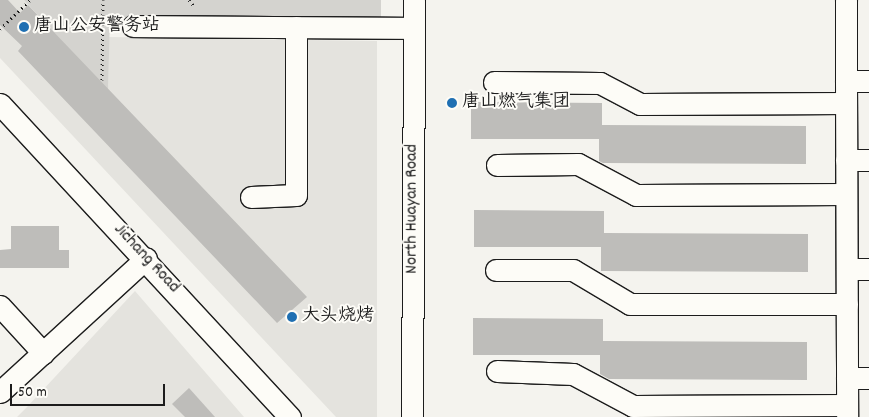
<!DOCTYPE html>
<meta charset="utf-8">
<style>
body{margin:0}
#map{position:relative;width:869px;height:417px;overflow:hidden;background:#f4f3ee;font-family:Dekko,"LXGW WenKai TC",sans-serif}
div>[style]{position:absolute}
[style*='--x']{left:calc(var(--x)*1px);top:calc(var(--y)*1px);width:calc(var(--w)*1px);rotate:calc(var(--a)*1deg)}
.built>*{inset:0;background:#e4e3de}
.green>*{inset:0;background:#d4d3cf}
.building>*{inset:0;background:#bebdba}
.path>*{height:3px;margin-top:-1.5px;transform-origin:0;background:repeating-linear-gradient(90deg,#1c1c1c 0 1px,transparent 0 5px)}
.roads{filter:drop-shadow(1px 0 #1c1c1c) drop-shadow(-1px 0 #1c1c1c) drop-shadow(0 1px #1c1c1c) drop-shadow(0 -1px #1c1c1c)}
.minor>*{height:21px;margin:-10.5px;padding:0 10.5px;transform-origin:10.5px;border-radius:10.5px;background:#fdfcf7}
.dots>*{width:14px;height:14px;translate:-50% -50%;box-sizing:border-box;border:2px solid #fdfcf7;border-radius:50%}
span{translate:-50% -50%;white-space:nowrap;text-align:center;line-height:1.15;-webkit-text-stroke:4px #fdfcf7;paint-order:stroke}
.poi-label{font-size:18px;color:#1c1c1c}
.left{translate:0 -50%;text-align:left}
.street-label{font-size:18px;color:#1c1c1c}
.scale{position:absolute;left:10px;top:384px;width:155px;height:22px;box-sizing:border-box;border:2px solid #1c1c1c;border-top:0;padding-left:6px;font-size:15px;line-height:18px;white-space:nowrap;color:#1c1c1c;-webkit-text-stroke:4px #fdfcf7;paint-order:stroke}
</style>
<div id="map">
<div class="built">
<i style="clip-path:polygon(0 0,24px 0,108px 92px,109px 37px,377px 41px,377px 417px,336px 417px,0 58px)"></i>
<i style="clip-path:polygon(135px 291px,244px 417px,17px 417px,27px 407px)"></i>
</div>
<div class="green">
<i style="clip-path:polygon(24px 0,381px 0,381px 17px,110px 17px,108px 92px)"></i>
</div>
<div class="building">
<i style="clip-path:polygon(0 0,8px 0,20px 13px,28px 5px,307px 297px,277px 323px,18px 51px,22px 46px,0 25px)"></i>
<i style="clip-path:polygon(471px 102px,602px 103px,602px 125px,806px 126px,806px 164px,603px 163px,599px 161px,599px 139px,471px 139px)"></i>
<i style="clip-path:polygon(474px 210px,604px 211px,604px 233px,808px 234px,808px 272px,601px 271px,601px 247px,474px 247px)"></i>
<i style="clip-path:polygon(11px 226px,59px 226px,59px 250px,69px 250px,69px 268px,0 268px,0 250px,11px 249px)"></i>
<i style="clip-path:polygon(473px 318px,603px 319px,603px 341px,807px 342px,807px 380px,609px 379px,600px 374px,600px 355px,473px 355px)"></i>
<i style="clip-path:polygon(189px 388px,215px 417px,185px 417px,172px 404px)"></i>
</div>
<div class="path">
<i style="--x:189;--y:0;--w:8;--a:50"></i>
<i style="--x:0;--y:29;--w:42;--a:-44"></i>
<i style="--x:102;--y:80;--w:80;--a:-89.3"></i>
</div>
<div class="roads">
<div class="minor">
<i style="--x:846;--y:0;--w:81;--a:90"></i>
<i style="--x:846;--y:81;--w:23;--a:0"></i>
<i style="--x:133;--y:26;--w:281;--a:0.4"></i>
<i style="--x:846;--y:81;--w:336;--a:89.8"></i>
<i style="--x:494;--y:82;--w:106;--a:0.5"></i>
<i style="--x:600;--y:83;--w:45;--a:27.7"></i>
<i style="--x:640;--y:104;--w:206;--a:-0.3"></i>
<i style="--x:0;--y:104;--w:427;--a:47.2"></i>
<i style="--x:846;--y:160;--w:23;--a:0"></i>
<i style="--x:497;--y:165;--w:81;--a:-0.7"></i>
<i style="--x:578;--y:164;--w:66;--a:28.1"></i>
<i style="--x:636;--y:195;--w:210;--a:-0.3"></i>
<i style="--x:251;--y:197;--w:45;--a:-2.5"></i>
<i style="--x:296;--y:195;--w:168;--a:-90"></i>
<i style="--x:847;--y:269;--w:22;--a:0"></i>
<i style="--x:496;--y:270;--w:77;--a:0"></i>
<i style="--x:573;--y:270;--w:66;--a:30.8"></i>
<i style="--x:630;--y:304;--w:217;--a:0"></i>
<i style="--x:0;--y:306;--w:64;--a:47.5"></i>
<i style="--x:497;--y:371;--w:76;--a:2.3"></i>
<i style="--x:573;--y:374;--w:68;--a:28.1"></i>
<i style="--x:633;--y:406;--w:214;--a:-0.3"></i>
<i style="--x:847;--y:378;--w:22;--a:0"></i>
<i style="--x:0;--y:392;--w:198;--a:-42.5"></i>
<i style="--x:412;--y:417;--w:417;--a:-89.7"></i>
</div>
</div>
<div class="dots">
<i style="left:24px;top:27px;background:#1f6fb2"></i>
<i style="left:452px;top:103px;background:#1f6fb2"></i>
<i style="left:292px;top:317px;background:#1f6fb2"></i>
</div>
<div class="poi-label">
<span class="left" style="left:34px;top:27px">唐山公安警务站</span>
<span class="left" style="left:462px;top:103px">唐山燃气集团</span>
<span class="left" style="left:302px;top:317px">大头烧烤</span>
</div>
<div class="street-label">
<span style="left:413px;top:209px;rotate:-90deg">North Huayan Road</span>
<span style="left:146px;top:259px;rotate:47deg">Jichang Road</span>
</div>
<div class="scale">50 m</div>
</div>
